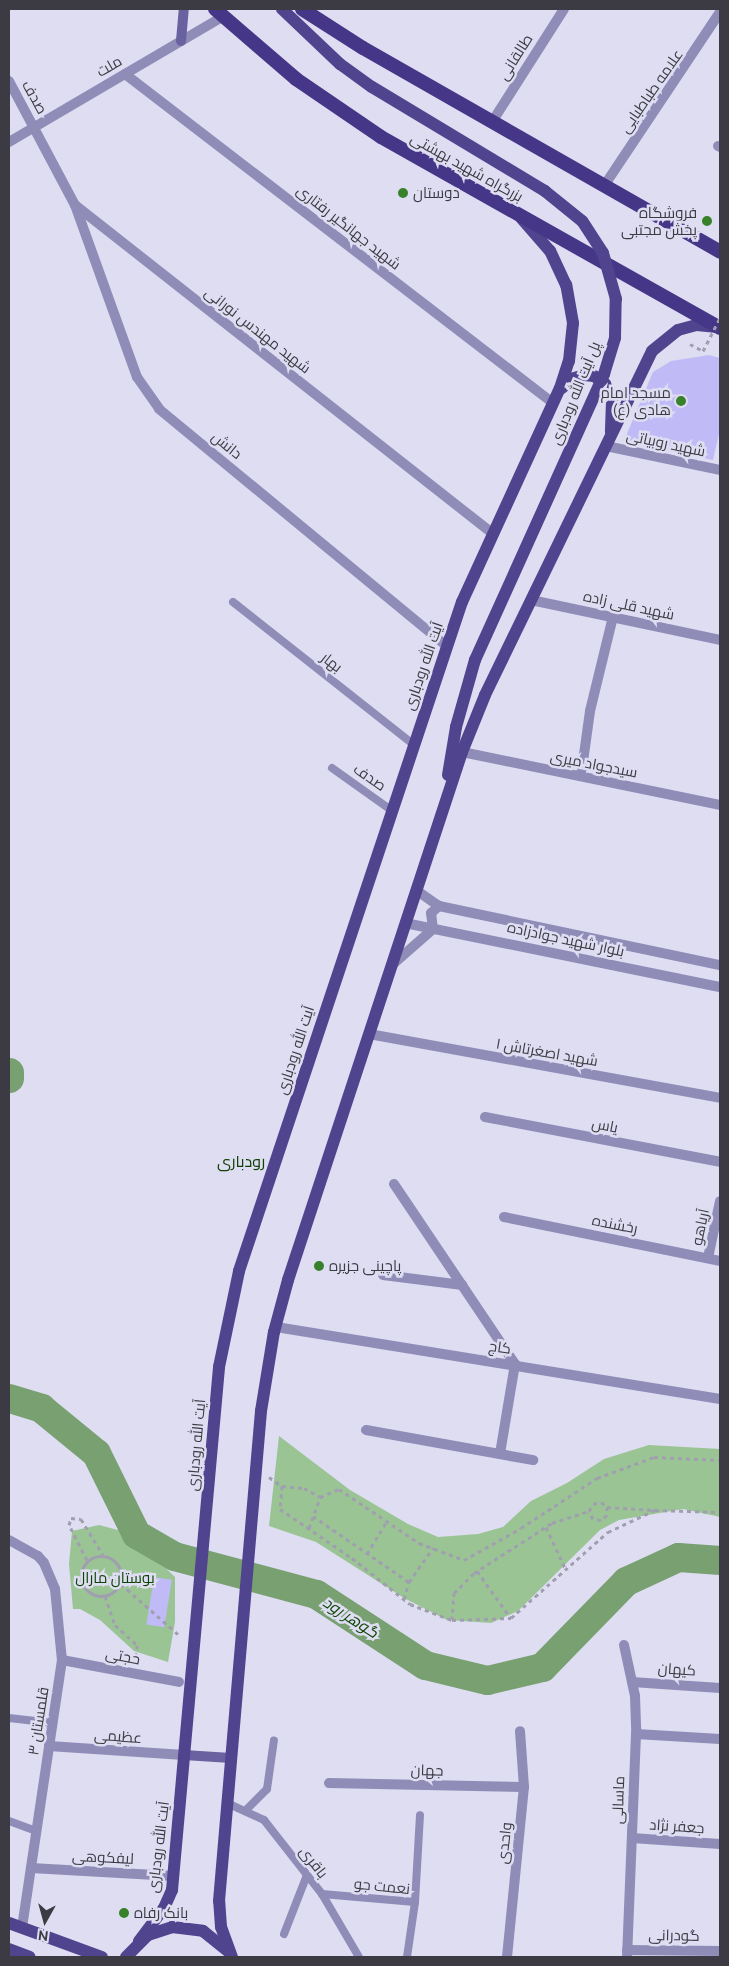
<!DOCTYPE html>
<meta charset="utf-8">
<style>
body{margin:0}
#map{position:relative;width:729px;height:1966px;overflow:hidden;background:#deddf2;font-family:Ubuntu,Cairo,sans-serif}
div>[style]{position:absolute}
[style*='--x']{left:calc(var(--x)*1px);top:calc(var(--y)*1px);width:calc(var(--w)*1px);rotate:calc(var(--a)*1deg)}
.green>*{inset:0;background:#9bc494}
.river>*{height:29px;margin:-14.5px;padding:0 14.5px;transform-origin:14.5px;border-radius:14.5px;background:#78a071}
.building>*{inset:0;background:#c0bbf6;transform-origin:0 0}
.path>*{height:3px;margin-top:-1.5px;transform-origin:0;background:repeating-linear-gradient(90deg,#a09faf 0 4px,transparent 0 8px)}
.path>.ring{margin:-1.5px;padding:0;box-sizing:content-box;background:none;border:3px solid #a09faf;border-radius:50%}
.service>*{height:8px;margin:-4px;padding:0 4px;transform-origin:4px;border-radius:4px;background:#8f8cb7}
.minor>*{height:10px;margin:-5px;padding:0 5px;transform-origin:5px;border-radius:5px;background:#8f8cb7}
.tertiary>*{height:10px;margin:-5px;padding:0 5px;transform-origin:5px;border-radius:5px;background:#8f8cb7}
.secondary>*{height:10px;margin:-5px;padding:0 5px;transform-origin:5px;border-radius:5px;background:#6a62a0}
.primary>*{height:12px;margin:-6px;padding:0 6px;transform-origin:6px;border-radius:6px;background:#50448f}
.trunk>*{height:14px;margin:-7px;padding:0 7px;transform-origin:7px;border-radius:7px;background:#463687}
.path-bridge>*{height:3px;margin-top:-1.5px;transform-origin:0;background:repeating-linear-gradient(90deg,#a09faf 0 4px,transparent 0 8px)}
.primary-bridge>*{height:12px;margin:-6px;padding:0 6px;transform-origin:6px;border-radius:6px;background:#50448f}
.dots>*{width:14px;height:14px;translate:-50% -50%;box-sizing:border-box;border:2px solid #deddf2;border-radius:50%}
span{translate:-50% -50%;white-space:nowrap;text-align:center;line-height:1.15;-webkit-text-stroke:5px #deddf2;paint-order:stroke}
.street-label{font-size:15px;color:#3c3b43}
.poi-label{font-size:15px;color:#3c3b43}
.left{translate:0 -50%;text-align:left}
.right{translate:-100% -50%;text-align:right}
.park-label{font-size:15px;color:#0b4501}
.neighbourhood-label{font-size:16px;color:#0f4006}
.water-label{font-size:16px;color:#0e4804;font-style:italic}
.frame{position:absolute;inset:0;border:10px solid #3c3b43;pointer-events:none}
.north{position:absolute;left:20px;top:1896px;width:50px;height:50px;-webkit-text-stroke:4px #deddf2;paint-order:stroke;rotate:187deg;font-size:14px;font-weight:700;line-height:20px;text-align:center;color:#3c3b43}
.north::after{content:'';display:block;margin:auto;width:18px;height:22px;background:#3c3b43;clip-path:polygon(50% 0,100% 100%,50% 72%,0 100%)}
</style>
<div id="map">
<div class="green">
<i style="clip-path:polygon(279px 1436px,350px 1490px,408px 1524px,438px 1537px,478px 1534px,503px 1527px,531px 1501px,567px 1483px,604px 1459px,649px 1445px,720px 1449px,720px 1517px,683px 1509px,619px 1520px,600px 1530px,518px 1611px,491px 1623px,447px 1620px,404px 1598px,316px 1542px,269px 1526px)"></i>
<i style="clip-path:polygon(99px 1525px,129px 1533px,175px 1577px,175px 1622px,168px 1662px,134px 1651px,100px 1620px,80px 1609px,73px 1609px,69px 1564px,72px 1531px)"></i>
</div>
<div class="river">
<i style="--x:9;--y:1072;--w:6;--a:90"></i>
<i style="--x:9;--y:1398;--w:34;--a:17"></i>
<i style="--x:41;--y:1408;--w:71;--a:39.3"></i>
<i style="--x:96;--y:1453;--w:90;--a:63.7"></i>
<i style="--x:136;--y:1534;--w:44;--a:30.1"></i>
<i style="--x:174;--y:1556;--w:147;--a:15"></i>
<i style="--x:316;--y:1594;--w:130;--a:33.1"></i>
<i style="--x:425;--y:1665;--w:64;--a:13.6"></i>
<i style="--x:487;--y:1680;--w:57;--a:-13.3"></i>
<i style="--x:542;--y:1667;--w:120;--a:-45.7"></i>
<i style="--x:626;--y:1581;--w:57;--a:-24.8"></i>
<i style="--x:678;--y:1557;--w:42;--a:4.1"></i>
</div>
<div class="building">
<i style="clip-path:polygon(709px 355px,720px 358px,720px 429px,713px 460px,631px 444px,626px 436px,653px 372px,671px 361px)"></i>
<i style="left:154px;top:1577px;width:18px;height:48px;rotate:9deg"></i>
</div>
<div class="path">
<i style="--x:690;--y:344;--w:15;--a:28"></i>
<i style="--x:269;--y:1477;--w:16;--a:35"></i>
<i style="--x:282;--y:1486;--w:22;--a:5"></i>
<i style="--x:304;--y:1488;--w:18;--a:29"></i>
<i style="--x:320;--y:1497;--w:21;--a:-23"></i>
<i style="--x:339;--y:1489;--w:97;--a:34"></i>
<i style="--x:419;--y:1543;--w:48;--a:20.7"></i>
<i style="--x:464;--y:1560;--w:65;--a:-29.3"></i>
<i style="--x:521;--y:1528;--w:91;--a:-33.3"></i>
<i style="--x:597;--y:1478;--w:61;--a:-20.2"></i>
<i style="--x:654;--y:1457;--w:66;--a:2.6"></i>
<i style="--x:282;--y:1486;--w:23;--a:95"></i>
<i style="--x:280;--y:1509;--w:87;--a:34.2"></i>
<i style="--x:352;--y:1558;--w:74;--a:38.4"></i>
<i style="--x:410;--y:1604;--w:45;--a:20.9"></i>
<i style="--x:452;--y:1620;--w:59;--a:-1.9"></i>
<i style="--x:511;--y:1618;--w:130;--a:-41.6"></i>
<i style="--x:608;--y:1532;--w:52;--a:-25.1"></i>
<i style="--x:655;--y:1510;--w:65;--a:1.8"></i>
<i style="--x:601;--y:1502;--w:8;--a:40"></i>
<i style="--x:607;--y:1507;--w:8;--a:90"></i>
<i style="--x:607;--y:1515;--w:8;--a:140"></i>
<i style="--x:601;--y:1520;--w:8;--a:-173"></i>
<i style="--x:593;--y:1519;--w:9;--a:-117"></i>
<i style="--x:589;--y:1511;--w:8;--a:-60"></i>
<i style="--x:593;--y:1504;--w:8;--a:-14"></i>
<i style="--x:607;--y:1507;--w:47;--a:3.7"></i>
<i style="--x:313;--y:1516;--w:116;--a:34.5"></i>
<i style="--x:409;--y:1582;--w:42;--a:-54.8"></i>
<i style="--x:546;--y:1527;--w:47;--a:65.1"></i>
<i style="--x:309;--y:1528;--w:33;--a:-70"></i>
<i style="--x:367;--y:1554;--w:39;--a:-59"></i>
<i class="ring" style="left:81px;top:1556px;width:37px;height:37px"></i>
<i style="--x:87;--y:1560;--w:39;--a:-117"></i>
<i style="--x:69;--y:1525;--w:7;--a:-74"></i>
<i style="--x:71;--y:1518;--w:10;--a:6"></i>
<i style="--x:81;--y:1519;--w:42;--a:58.6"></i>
<i style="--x:477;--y:1571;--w:57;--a:54.3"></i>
<i style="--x:121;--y:1584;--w:79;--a:41.4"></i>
<i style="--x:105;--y:1596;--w:31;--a:71"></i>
<i style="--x:115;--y:1625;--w:30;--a:42"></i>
<i style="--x:137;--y:1645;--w:18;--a:93"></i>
<i style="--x:404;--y:1599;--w:18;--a:-74"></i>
<i style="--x:452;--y:1620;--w:27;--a:-86"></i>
<i style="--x:454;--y:1593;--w:28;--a:-45"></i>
<i style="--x:474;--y:1573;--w:93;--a:-32.7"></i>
<i style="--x:552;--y:1523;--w:39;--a:-18"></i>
</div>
<div class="service">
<i style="--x:233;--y:602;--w:229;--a:38.3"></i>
<i style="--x:332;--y:768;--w:72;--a:35.4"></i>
<i style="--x:9;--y:1718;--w:44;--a:6.5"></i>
<i style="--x:227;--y:1803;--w:41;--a:24.7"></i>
<i style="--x:264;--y:1820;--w:94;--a:51.9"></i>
<i style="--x:322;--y:1894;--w:73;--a:59.6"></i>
<i style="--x:245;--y:1811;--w:31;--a:-45"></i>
<i style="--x:267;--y:1789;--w:49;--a:-81.9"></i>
<i style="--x:9;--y:1821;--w:29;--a:20"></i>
<i style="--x:322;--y:1894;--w:93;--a:4.9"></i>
<i style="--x:284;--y:1934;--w:63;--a:-68.7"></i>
<i style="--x:407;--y:1957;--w:56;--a:-81.7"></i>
<i style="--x:415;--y:1902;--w:87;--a:-86.7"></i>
</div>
<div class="minor">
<i style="--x:125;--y:74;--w:540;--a:37.55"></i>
<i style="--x:9;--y:81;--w:140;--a:62"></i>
<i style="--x:75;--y:205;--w:531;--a:38.19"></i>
<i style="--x:492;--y:122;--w:134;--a:-57.5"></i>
<i style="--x:718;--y:146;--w:2;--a:27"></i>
<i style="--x:604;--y:186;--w:209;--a:-56.3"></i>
<i style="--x:75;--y:205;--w:183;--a:70.2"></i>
<i style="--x:137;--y:377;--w:39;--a:55"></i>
<i style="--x:159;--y:409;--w:373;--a:39.5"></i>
<i style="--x:606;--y:446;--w:116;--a:11.9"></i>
<i style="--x:531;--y:600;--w:193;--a:11.9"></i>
<i style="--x:462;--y:752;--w:263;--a:11.6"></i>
<i style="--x:581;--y:776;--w:66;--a:-82.1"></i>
<i style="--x:590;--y:711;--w:97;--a:-76.3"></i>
<i style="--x:369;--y:1034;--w:357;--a:10.3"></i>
<i style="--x:485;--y:1117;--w:239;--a:10.8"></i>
<i style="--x:394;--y:1184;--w:217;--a:56.1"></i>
<i style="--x:515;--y:1364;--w:91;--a:99.5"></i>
<i style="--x:504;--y:1217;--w:220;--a:11.5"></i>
<i style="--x:708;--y:1258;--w:58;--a:-78.1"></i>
<i style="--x:383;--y:1275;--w:80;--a:7.2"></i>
<i style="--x:276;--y:1327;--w:450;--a:9.2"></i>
<i style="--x:366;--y:1430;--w:170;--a:10.2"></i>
<i style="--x:9;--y:1540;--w:33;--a:29"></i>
<i style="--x:38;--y:1556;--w:9;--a:49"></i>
<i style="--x:44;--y:1563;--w:28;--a:67"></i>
<i style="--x:55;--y:1589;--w:71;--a:84.4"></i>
<i style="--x:62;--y:1660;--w:271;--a:98.5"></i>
<i style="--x:624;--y:1645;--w:52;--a:77.8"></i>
<i style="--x:635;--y:1696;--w:38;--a:88"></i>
<i style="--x:636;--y:1734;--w:223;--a:92.3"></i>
<i style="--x:62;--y:1660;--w:119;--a:10.6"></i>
<i style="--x:632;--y:1682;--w:88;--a:3.9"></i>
<i style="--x:636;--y:1734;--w:84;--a:3.4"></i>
<i style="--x:49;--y:1746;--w:135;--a:3.8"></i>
<i style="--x:329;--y:1783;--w:195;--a:1.2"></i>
<i style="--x:632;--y:1838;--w:88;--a:3.9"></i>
<i style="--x:31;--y:1868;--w:142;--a:3.2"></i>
<i style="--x:627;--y:1950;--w:93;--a:0.6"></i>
<i style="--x:507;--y:1957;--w:171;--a:-84.3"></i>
<i style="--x:524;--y:1787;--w:56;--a:-94.1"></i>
</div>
<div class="tertiary">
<i style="--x:9;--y:142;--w:249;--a:-30.4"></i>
<i style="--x:416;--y:890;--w:28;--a:35"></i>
<i style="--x:439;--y:906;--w:287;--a:11.9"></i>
<i style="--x:405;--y:923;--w:321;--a:11.5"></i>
<i style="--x:392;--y:965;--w:55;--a:-41.3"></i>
<i style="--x:433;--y:929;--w:16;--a:-97"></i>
<i style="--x:431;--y:913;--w:11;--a:-41"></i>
</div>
<div class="secondary">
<i style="--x:181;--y:41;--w:32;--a:-85"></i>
<i style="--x:184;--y:1755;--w:47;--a:3.7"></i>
</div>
<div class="primary">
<i style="--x:282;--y:9;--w:80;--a:43.5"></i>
<i style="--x:340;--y:64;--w:39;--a:36"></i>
<i style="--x:372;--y:87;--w:202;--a:31"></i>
<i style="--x:562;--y:388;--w:13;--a:-45"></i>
<i style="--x:571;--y:379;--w:14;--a:-17"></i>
<i style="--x:584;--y:375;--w:10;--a:6"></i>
<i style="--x:594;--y:376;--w:14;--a:36"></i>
<i style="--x:605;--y:384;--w:18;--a:68"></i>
<i style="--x:612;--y:401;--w:31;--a:92"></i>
<i style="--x:448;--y:775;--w:49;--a:-80.5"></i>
<i style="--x:9;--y:1923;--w:99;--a:20.1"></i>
<i style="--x:139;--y:1941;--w:41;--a:-52.9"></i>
<i style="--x:164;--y:1908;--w:20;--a:-66"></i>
<i style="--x:172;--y:1890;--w:525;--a:-84.86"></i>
<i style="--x:219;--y:1367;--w:98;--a:-78.2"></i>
<i style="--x:239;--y:1271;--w:705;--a:-71.57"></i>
<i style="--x:462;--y:602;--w:235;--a:-65.4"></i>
<i style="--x:560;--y:388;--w:28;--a:-72"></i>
<i style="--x:569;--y:361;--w:38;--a:-84"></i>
<i style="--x:573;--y:323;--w:39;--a:-100"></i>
<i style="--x:566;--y:285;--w:38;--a:-115"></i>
<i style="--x:550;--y:251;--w:43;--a:-131.2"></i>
<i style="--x:9;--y:1949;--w:22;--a:21"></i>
<i style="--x:126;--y:1957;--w:31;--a:-45"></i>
<i style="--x:148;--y:1935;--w:25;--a:-18"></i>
<i style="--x:172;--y:1927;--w:31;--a:7"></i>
<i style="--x:203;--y:1931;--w:32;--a:39"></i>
<i style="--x:232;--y:1957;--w:32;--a:-110"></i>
<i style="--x:221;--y:1927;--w:26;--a:-94"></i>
<i style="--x:219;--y:1901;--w:492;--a:-85.1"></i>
<i style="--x:261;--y:1411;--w:80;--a:-80.7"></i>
<i style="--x:274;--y:1332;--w:54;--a:-74.9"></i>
<i style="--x:288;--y:1280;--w:556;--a:-71.76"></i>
<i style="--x:462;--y:752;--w:61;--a:-68"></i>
<i style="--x:485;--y:695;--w:382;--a:-64.1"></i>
<i style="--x:652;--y:351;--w:33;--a:-39"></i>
<i style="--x:678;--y:330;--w:20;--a:-15"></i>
<i style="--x:697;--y:325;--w:20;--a:6"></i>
</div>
<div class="trunk">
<i style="--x:215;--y:9;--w:107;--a:40.8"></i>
<i style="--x:296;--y:79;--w:103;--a:34.3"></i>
<i style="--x:381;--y:137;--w:389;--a:29.4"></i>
<i style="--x:302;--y:9;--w:72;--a:32.6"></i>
<i style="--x:363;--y:48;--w:411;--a:29.7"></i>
</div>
<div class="path-bridge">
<i style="--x:703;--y:351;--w:38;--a:-63"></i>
</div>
<div class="primary-bridge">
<i style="--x:456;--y:727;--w:70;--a:-74.2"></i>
<i style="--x:475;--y:660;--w:314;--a:-65.7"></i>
<i style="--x:604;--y:374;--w:38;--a:-73"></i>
<i style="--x:615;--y:338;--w:39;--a:-89"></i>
<i style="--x:616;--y:299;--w:48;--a:-105.8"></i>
<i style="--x:603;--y:253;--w:38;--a:-123"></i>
<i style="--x:582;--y:221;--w:48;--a:-141"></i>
</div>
<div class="dots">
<i style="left:403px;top:193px;background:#368129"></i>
<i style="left:707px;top:221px;background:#368129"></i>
<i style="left:681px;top:401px;background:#368129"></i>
<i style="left:319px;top:1266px;background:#368129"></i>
<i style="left:124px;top:1913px;background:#368129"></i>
</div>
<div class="street-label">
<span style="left:515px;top:57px;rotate:-58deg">طالقانی</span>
<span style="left:109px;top:66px;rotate:-30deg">ملت</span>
<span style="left:651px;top:91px;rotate:-55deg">علامه طباطبایی</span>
<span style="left:35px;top:97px;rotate:61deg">صدف</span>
<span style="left:467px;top:167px;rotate:29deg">بزرگراه شهید بهشتی</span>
<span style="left:349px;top:227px;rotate:38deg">شهید جهانگیر رفتاری</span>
<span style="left:258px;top:330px;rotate:38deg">شهید مهندس نورانی</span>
<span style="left:575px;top:393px;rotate:-68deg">پل آیت الله رودباری</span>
<span style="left:666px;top:443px;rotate:12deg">شهید روبیاتی</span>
<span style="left:227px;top:445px;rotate:39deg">دانش</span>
<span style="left:629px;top:605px;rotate:12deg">شهید قلی زاده</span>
<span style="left:332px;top:662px;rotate:38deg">بهار</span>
<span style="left:423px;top:666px;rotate:-71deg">آیت الله رودباری</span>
<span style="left:594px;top:764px;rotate:11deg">سیدجواد میری</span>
<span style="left:370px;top:777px;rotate:35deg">صدف</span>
<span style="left:566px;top:939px;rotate:12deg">بلوار شهید جوادزاده</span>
<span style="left:295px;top:1050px;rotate:-72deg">آیت الله رودباری</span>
<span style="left:547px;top:1052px;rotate:10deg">شهید اصغرتاش ۱</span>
<span style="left:605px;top:1125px;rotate:11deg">یاس</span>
<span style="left:615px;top:1224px;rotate:11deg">رخشنده</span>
<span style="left:700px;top:1227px;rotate:-78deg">آریاهو</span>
<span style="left:500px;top:1347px;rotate:8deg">کاج</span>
<span style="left:196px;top:1445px;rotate:-85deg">آیت الله رودباری</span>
<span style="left:123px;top:1656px;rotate:11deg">حجتی</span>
<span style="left:677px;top:1669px;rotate:4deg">کیهان</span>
<span style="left:38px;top:1721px;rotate:-81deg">قلمستان ۳</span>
<span style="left:118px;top:1736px;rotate:4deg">عظیمی</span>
<span style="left:427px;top:1770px;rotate:1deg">جهان</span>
<span style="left:618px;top:1800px;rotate:-88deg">ماسالی</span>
<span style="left:677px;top:1826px;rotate:4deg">جعفر نژاد</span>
<span style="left:504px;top:1843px;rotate:-84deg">واحدی</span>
<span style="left:158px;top:1847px;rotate:-83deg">آیت الله رودباری</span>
<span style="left:103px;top:1857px;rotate:3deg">لیفکوهی</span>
<span style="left:314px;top:1862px;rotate:52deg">باقری</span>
<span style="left:382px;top:1886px;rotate:6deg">نعمت جو</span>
<span style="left:674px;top:1935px;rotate:1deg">گودرانی</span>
</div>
<div class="poi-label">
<span class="left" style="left:413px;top:193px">دوستان</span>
<span class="right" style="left:697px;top:221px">فروشگاه<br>پخش مجتبی</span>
<span class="right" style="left:671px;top:401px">مسجد امام<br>هادی (ع)</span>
<span class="left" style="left:329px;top:1266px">پاچینی جزیره</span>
<span class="left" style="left:134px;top:1913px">بانک رفاه</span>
</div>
<div class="park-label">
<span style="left:115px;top:1578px">بوستان مارال</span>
</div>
<div class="neighbourhood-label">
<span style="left:241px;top:1161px">رودباری</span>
</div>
<div class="water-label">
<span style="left:351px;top:1617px;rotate:33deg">گوهر رود</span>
</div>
<div class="frame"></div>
<div class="north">N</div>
</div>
